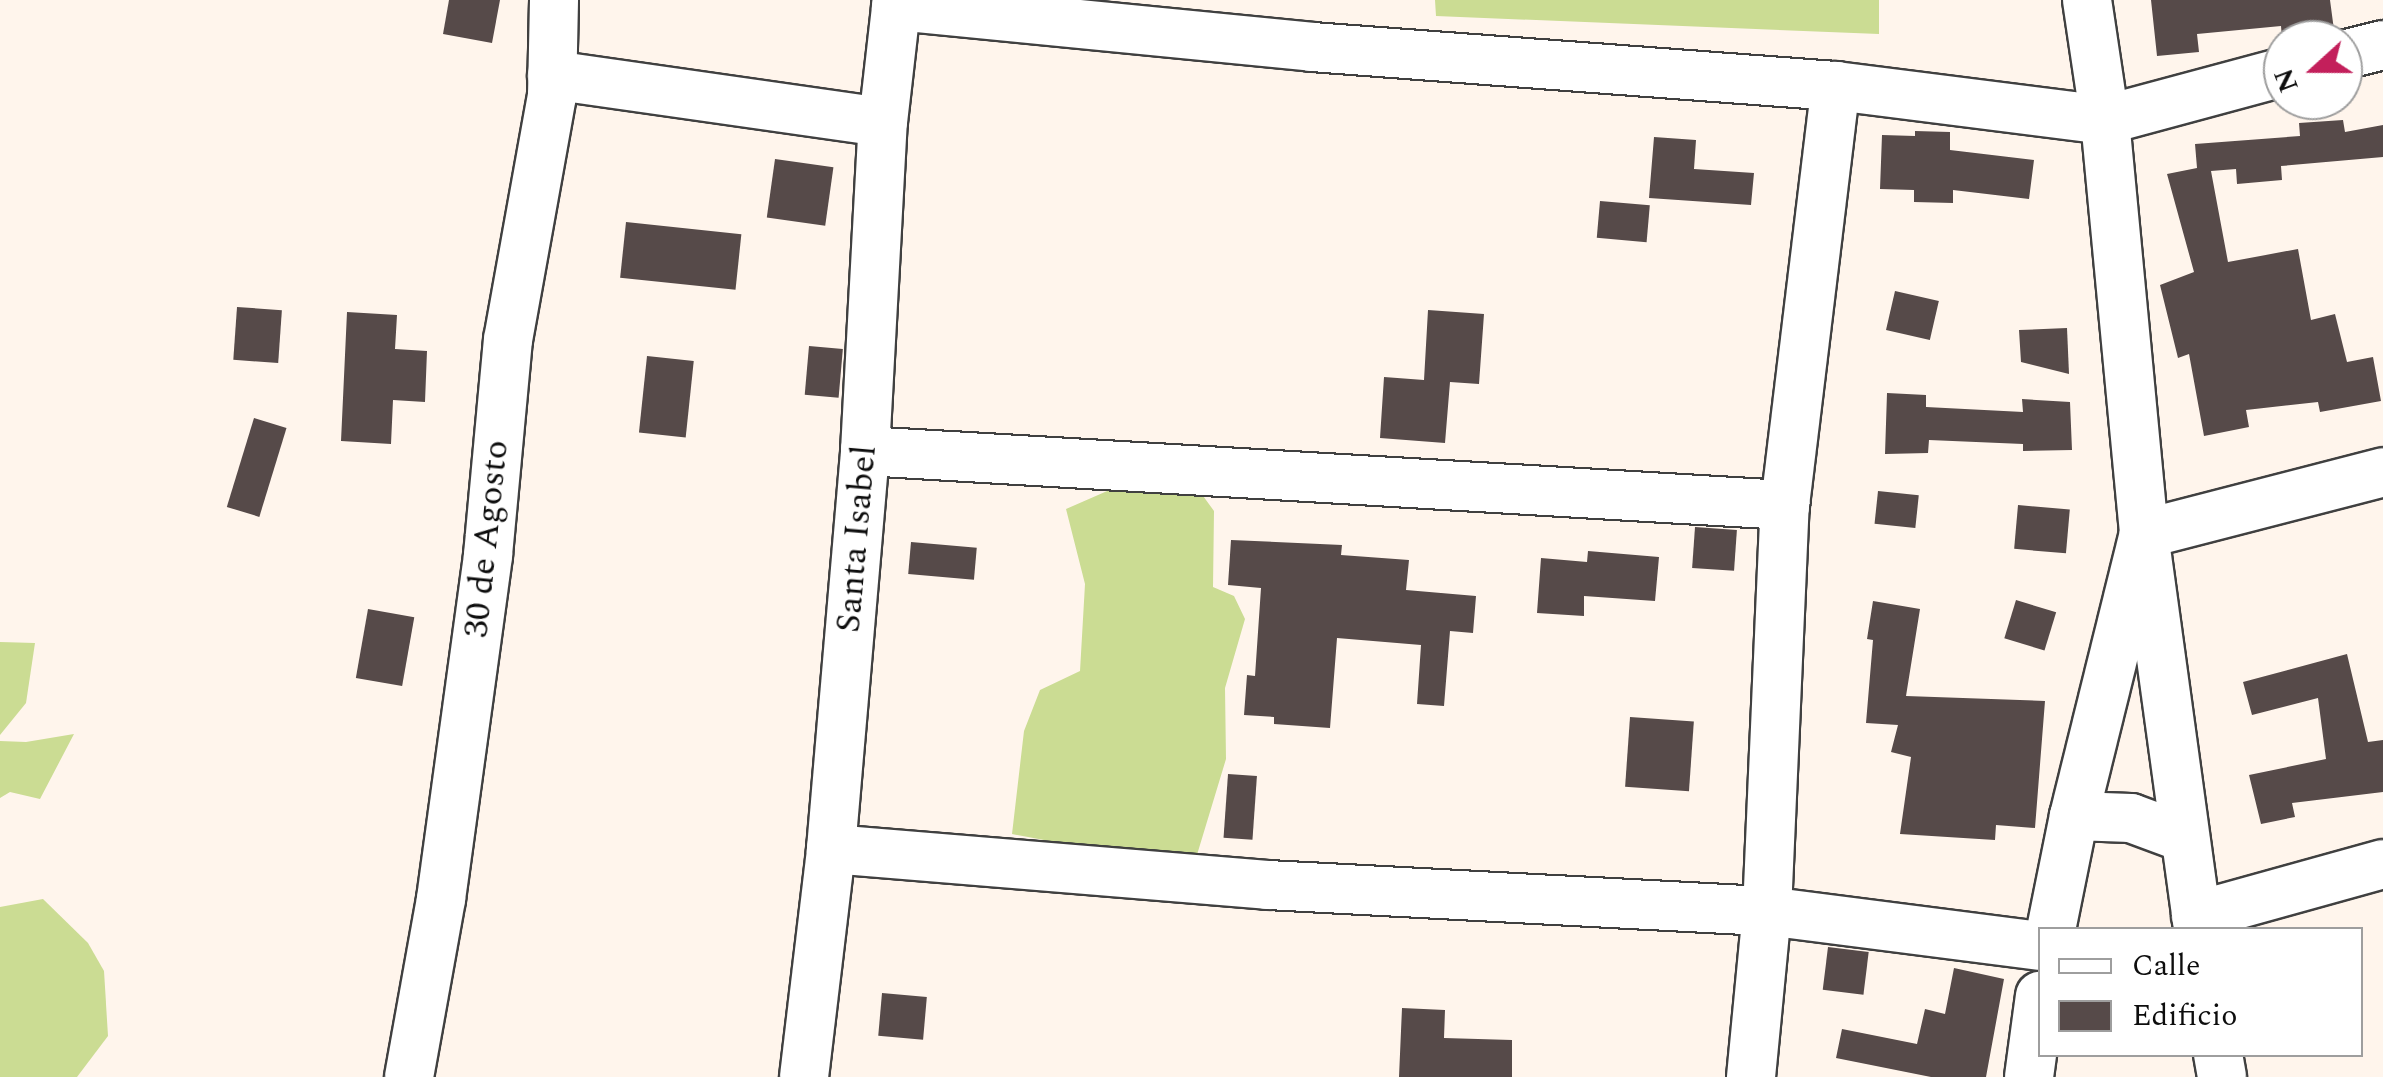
<!DOCTYPE html>
<style>
body{margin:0}
#map{position:relative;width:2383px;height:1077px;overflow:hidden;background:#fff5ec;font-family:Spectral,serif}
div>[style]{position:absolute}
[style*='--x']{left:calc(var(--x)*1px);top:calc(var(--y)*1px);width:calc(var(--w)*1px);rotate:calc(var(--a)*1deg)}
.forest>*{inset:0;background:#cbdc93}
.building>*{inset:0;background:#564a49;transform-origin:0 0}
.roads{filter:drop-shadow(2px 0 #404040) drop-shadow(-2px 0 #404040) drop-shadow(0 2px #404040) drop-shadow(0 -2px #404040)}
.minor>*{height:48px;margin:-24px;padding:0 24px;transform-origin:24px;border-radius:24px;background:#fff}
span{translate:-50% -50%;white-space:nowrap;text-align:center;line-height:1.15;-webkit-text-stroke:10px #fff;paint-order:stroke}
.street-label{font-size:35px;color:#0d0d0d}
.legend{position:absolute;left:2038px;top:927px;width:325px;height:130px;box-sizing:border-box;background:#fff;border:2px solid #9e9e9e;margin:0;padding:12px 18px;list-style:none;font-size:30px;color:#0d0d0d}
.legend li{display:flex;align-items:center;gap:20px;height:50px}
.legend b{width:50px;border:2px solid #9e9e9e}
.north{position:absolute;left:2263px;top:20px;width:100px;height:100px;box-sizing:border-box;background:#fff;border:2px solid #9e9e9e;border-radius:50%;rotate:249deg;font-size:28px;font-weight:700;line-height:40px;text-align:center;color:#0d0d0d}
.north::after{content:'';display:block;margin:auto;width:35px;height:45px;background:#c31f5b;clip-path:polygon(50% 0,100% 100%,50% 72%,0 100%)}
</style>
<div id="map">
<div class="forest">
<i style="clip-path:polygon(1435px 0,1879px 0,1879px 34px,1436px 16px)"></i>
<i style="clip-path:polygon(1137px 478px,1198px 489px,1214px 511px,1213px 587px,1234px 596px,1245px 619px,1225px 688px,1226px 759px,1193px 868px,1012px 834px,1024px 731px,1040px 690px,1080px 671px,1085px 584px,1066px 509px)"></i>
<i style="clip-path:polygon(0 642px,35px 643px,26px 703px,0 735px)"></i>
<i style="clip-path:polygon(74px 734px,40px 799px,10px 792px,0 798px,0 741px,26px 742px)"></i>
<i style="clip-path:polygon(43px 899px,88px 943px,104px 971px,108px 1036px,77px 1077px,0 1077px,0 907px)"></i>
</div>
<div class="building">
<i style="clip-path:polygon(449px 0,500px 0,492px 43px,443px 34px)"></i>
<i style="clip-path:polygon(2151px 0,2330px 0,2334px 30px,2282px 39px,2281px 26px,2197px 34px,2199px 52px,2157px 56px)"></i>
<i style="clip-path:polygon(2343px 120px,2345px 132px,2383px 125px,2383px 157px,2281px 166px,2282px 180px,2237px 184px,2236px 169px,2211px 171px,2228px 262px,2298px 249px,2311px 320px,2335px 314px,2347px 362px,2373px 357px,2381px 401px,2320px 412px,2318px 402px,2246px 410px,2249px 427px,2204px 436px,2189px 354px,2178px 358px,2160px 285px,2194px 272px,2167px 174px,2197px 168px,2195px 144px,2300px 136px,2299px 123px)"></i>
<i style="clip-path:polygon(1915px 131px,1950px 132px,1950px 150px,2034px 160px,2029px 199px,1953px 190px,1953px 203px,1914px 202px,1914px 190px,1880px 189px,1882px 135px,1915px 136px)"></i>
<i style="clip-path:polygon(1654px 137px,1696px 140px,1694px 169px,1754px 173px,1751px 205px,1649px 198px)"></i>
<i style="left:775px;top:159px;width:59px;height:59px;rotate:8deg"></i>
<i style="left:1600px;top:201px;width:50px;height:37px;rotate:5deg"></i>
<i style="left:626px;top:222px;width:116px;height:56px;rotate:6deg"></i>
<i style="left:1895px;top:291px;width:45px;height:40px;rotate:13deg"></i>
<i style="left:237px;top:307px;width:45px;height:53px;rotate:4deg"></i>
<i style="clip-path:polygon(1428px 310px,1484px 314px,1479px 384px,1450px 382px,1445px 443px,1380px 438px,1384px 377px,1424px 380px)"></i>
<i style="clip-path:polygon(347px 312px,397px 315px,395px 349px,427px 351px,425px 402px,393px 400px,391px 444px,341px 441px)"></i>
<i style="clip-path:polygon(2067px 328px,2069px 374px,2021px 362px,2019px 330px)"></i>
<i style="left:809px;top:346px;width:34px;height:49px;rotate:5deg"></i>
<i style="left:647px;top:356px;width:47px;height:77px;rotate:6deg"></i>
<i style="clip-path:polygon(1887px 393px,1926px 395px,1926px 407px,2023px 412px,2022px 399px,2070px 402px,2072px 450px,2023px 451px,2023px 444px,1929px 440px,1928px 453px,1885px 454px)"></i>
<i style="left:254px;top:418px;width:34px;height:93px;rotate:17deg"></i>
<i style="left:1878px;top:491px;width:41px;height:33px;rotate:6deg"></i>
<i style="left:2018px;top:505px;width:52px;height:44px;rotate:5deg"></i>
<i style="left:1695px;top:527px;width:42px;height:41px;rotate:4deg"></i>
<i style="clip-path:polygon(1231px 540px,1342px 545px,1341px 555px,1409px 560px,1406px 590px,1476px 596px,1473px 633px,1450px 631px,1444px 706px,1417px 704px,1421px 645px,1337px 638px,1330px 728px,1274px 724px,1274px 717px,1244px 715px,1247px 675px,1255px 676px,1261px 588px,1228px 585px)"></i>
<i style="left:911px;top:542px;width:66px;height:32px;rotate:5deg"></i>
<i style="clip-path:polygon(1588px 551px,1659px 557px,1655px 601px,1584px 596px,1584px 616px,1537px 613px,1541px 558px,1587px 562px)"></i>
<i style="left:2016px;top:600px;width:42px;height:40px;rotate:17deg"></i>
<i style="clip-path:polygon(1873px 601px,1920px 609px,1906px 696px,2045px 701px,2035px 828px,1996px 825px,1995px 840px,1900px 834px,1911px 757px,1891px 752px,1898px 725px,1866px 723px,1873px 640px,1867px 639px)"></i>
<i style="left:368px;top:609px;width:47px;height:70px;rotate:10deg"></i>
<i style="clip-path:polygon(2347px 654px,2368px 742px,2383px 740px,2383px 792px,2292px 803px,2295px 817px,2261px 824px,2249px 775px,2326px 759px,2318px 698px,2252px 715px,2243px 682px)"></i>
<i style="left:1630px;top:717px;width:64px;height:70px;rotate:4deg"></i>
<i style="left:1228px;top:774px;width:29px;height:64px;rotate:4deg"></i>
<i style="left:1828px;top:947px;width:41px;height:43px;rotate:7deg"></i>
<i style="clip-path:polygon(1954px 968px,2004px 979px,1986px 1077px,1931px 1077px,1836px 1058px,1842px 1029px,1917px 1044px,1925px 1009px,1945px 1014px)"></i>
<i style="left:882px;top:993px;width:45px;height:43px;rotate:5deg"></i>
<i style="clip-path:polygon(1402px 1008px,1445px 1010px,1444px 1038px,1512px 1040px,1512px 1077px,1399px 1077px)"></i>
</div>
<div class="roads">
<div class="minor">
<i style="--x:2087;--y:0;--w:121;--a:81.5"></i>
<i style="--x:2105;--y:120;--w:416;--a:84.6"></i>
<i style="--x:2144;--y:534;--w:400;--a:82.2"></i>
<i style="--x:896;--y:6;--w:418;--a:5.6"></i>
<i style="--x:1312;--y:47;--w:525;--a:4.26"></i>
<i style="--x:1836;--y:86;--w:271;--a:7.2"></i>
<i style="--x:2105;--y:120;--w:184;--a:-15.1"></i>
<i style="--x:2343;--y:55;--w:41;--a:-14"></i>
<i style="--x:552;--y:75;--w:334;--a:8.1"></i>
<i style="--x:865;--y:451;--w:922;--a:3.36"></i>
<i style="--x:2074;--y:816;--w:57;--a:2"></i>
<i style="--x:2131;--y:818;--w:54;--a:20.4"></i>
<i style="--x:831;--y:849;--w:438;--a:4.7"></i>
<i style="--x:1268;--y:885;--w:500;--a:3"></i>
<i style="--x:1767;--y:911;--w:275;--a:7.3"></i>
<i style="--x:2196;--y:916;--w:194;--a:-15.5"></i>
<i style="--x:2051;--y:930;--w:116;--a:-78.6"></i>
<i style="--x:2074;--y:816;--w:291;--a:-76.1"></i>
<i style="--x:2144;--y:534;--w:247;--a:-14.5"></i>
<i style="--x:2218;--y:1054;--w:23;--a:80"></i>
<i style="--x:409;--y:1077;--w:181;--a:-79.8"></i>
<i style="--x:441;--y:899;--w:347;--a:-82.2"></i>
<i style="--x:488;--y:555;--w:216;--a:-84.7"></i>
<i style="--x:508;--y:340;--w:248;--a:-79.8"></i>
<i style="--x:552;--y:96;--w:96;--a:-88.8"></i>
<i style="--x:804;--y:1077;--w:230;--a:-83.2"></i>
<i style="--x:831;--y:849;--w:399;--a:-85.1"></i>
<i style="--x:865;--y:451;--w:329;--a:-86.9"></i>
<i style="--x:883;--y:122;--w:123;--a:-83.5"></i>
<i style="--x:1751;--y:1077;--w:167;--a:-84.5"></i>
<i style="--x:1767;--y:911;--w:406;--a:-87.5"></i>
<i style="--x:1785;--y:505;--w:422;--a:-83.1"></i>
<i style="--x:2029;--y:1077;--w:82;--a:-82.3"></i>
</div>
</div>
<div class="street-label">
<span style="left:487px;top:539px;rotate:-84deg">30 de Agosto</span>
<span style="left:857px;top:539px;rotate:-85deg">Santa Isabel</span>
</div>
<ul class="legend">
<li><b style="height:12px;background:#fff"></b>Calle</li>
<li><b style="height:28px;background:#564a49"></b>Edificio</li>
</ul>
<div class="north">N</div>
</div>
